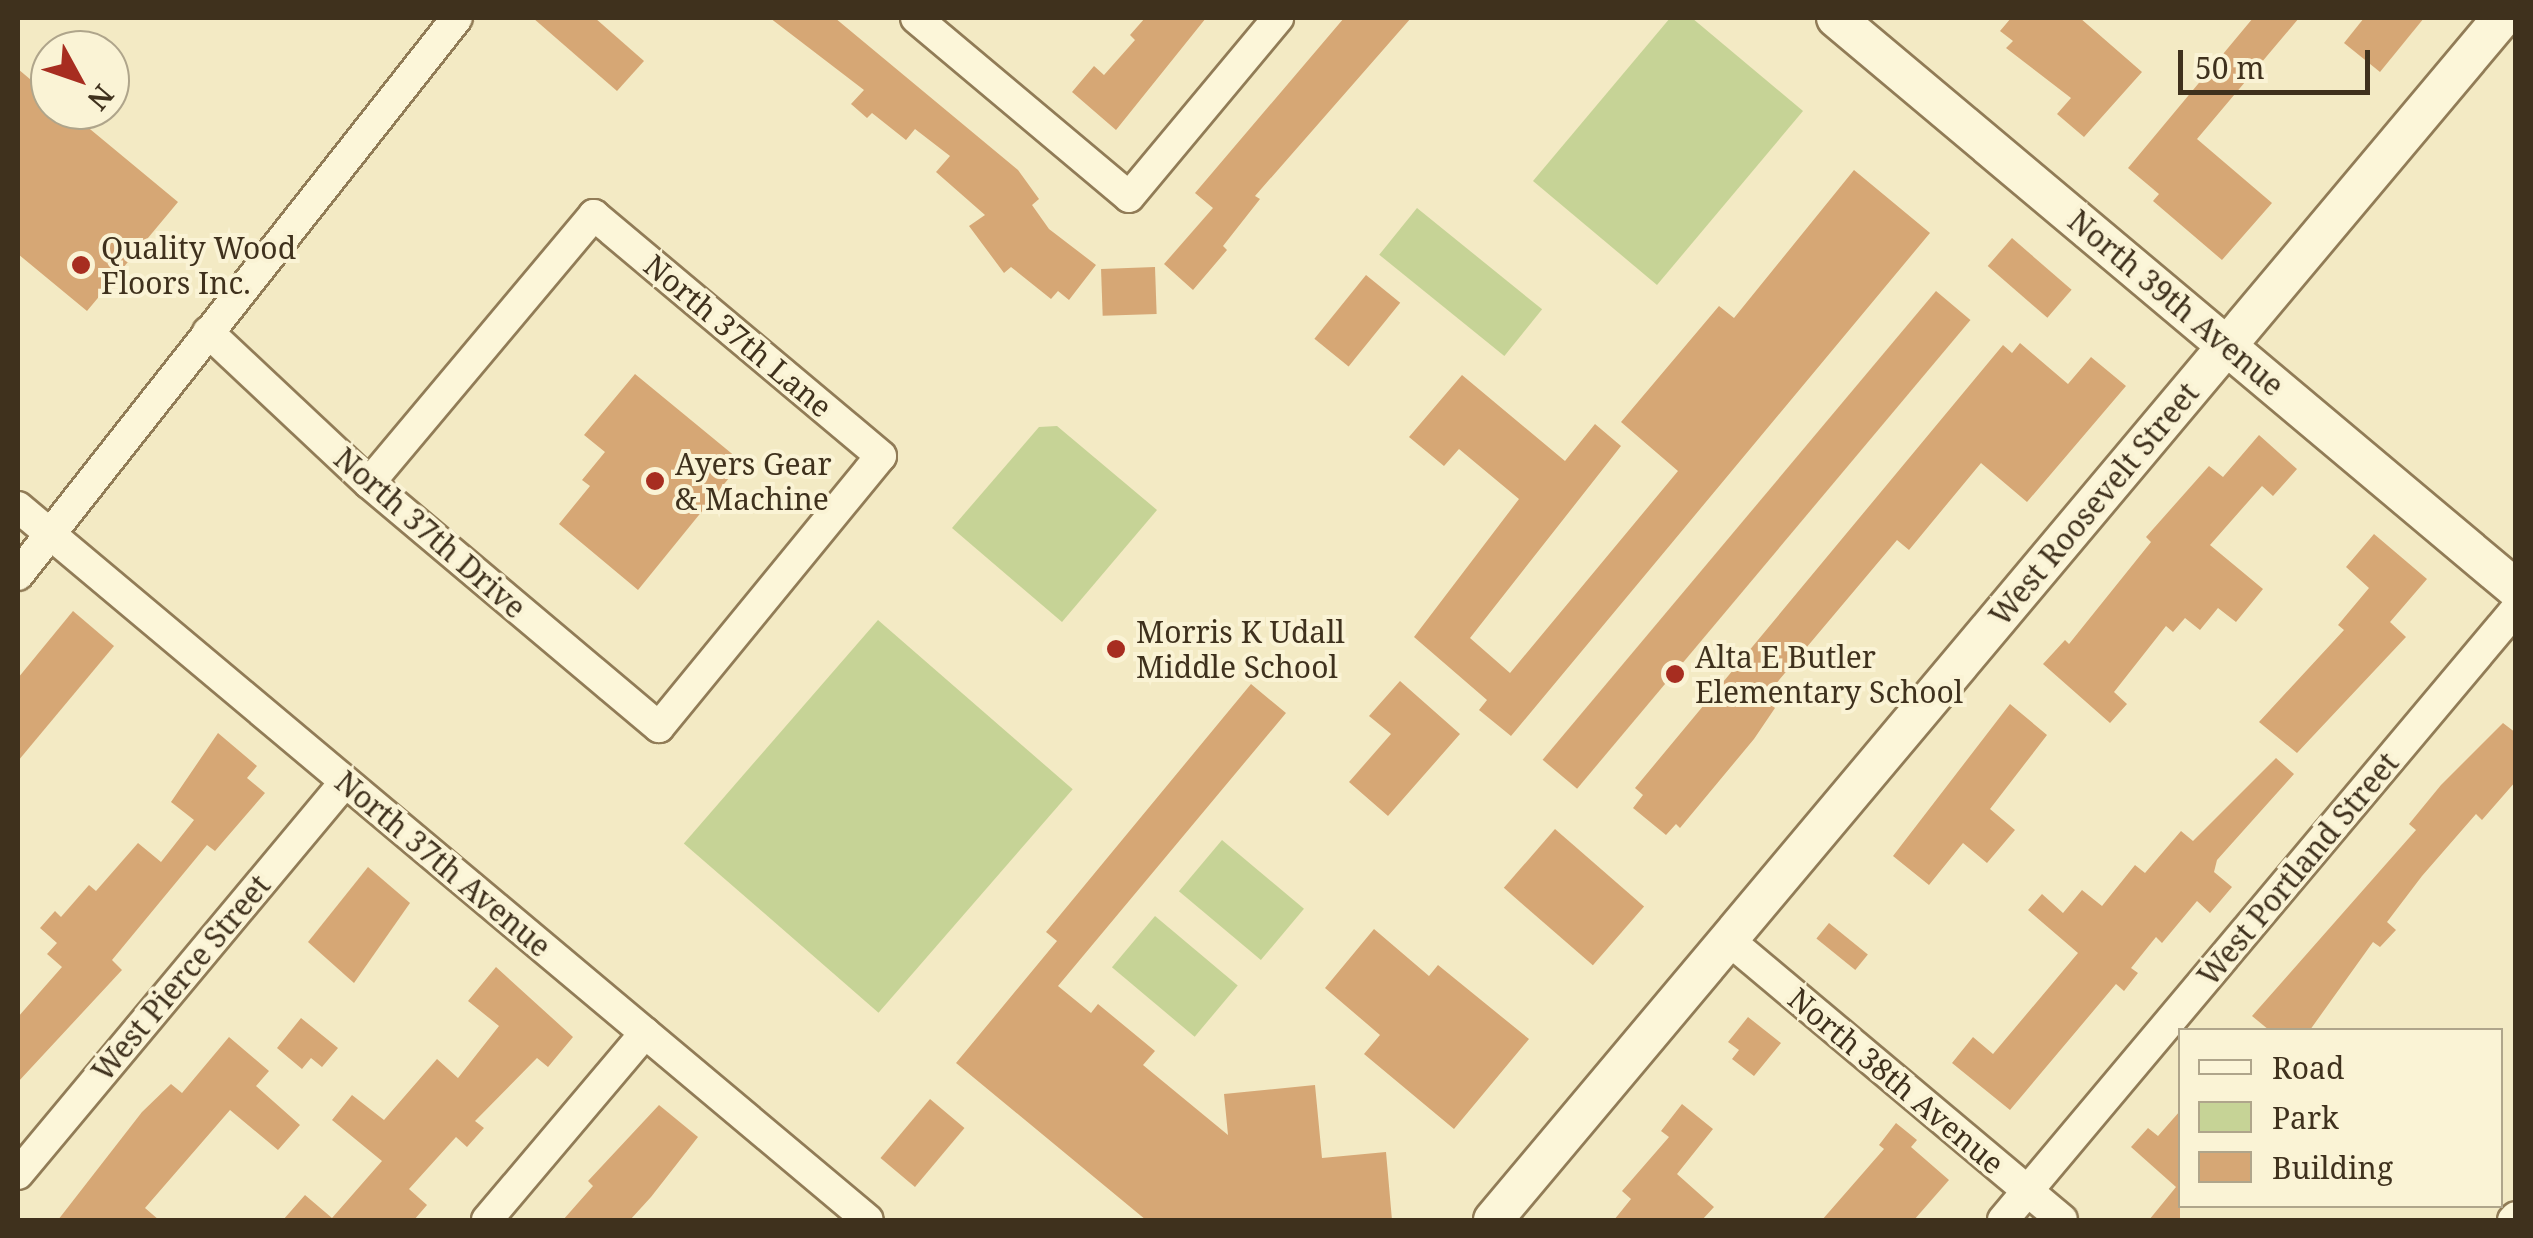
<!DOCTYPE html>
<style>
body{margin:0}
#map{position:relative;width:2533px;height:1238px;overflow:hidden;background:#f3eac4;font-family:"Noto Serif",serif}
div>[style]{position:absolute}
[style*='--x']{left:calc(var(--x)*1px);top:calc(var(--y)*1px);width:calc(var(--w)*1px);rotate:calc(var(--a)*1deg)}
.green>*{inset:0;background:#c6d396;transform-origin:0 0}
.building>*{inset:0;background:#d6a775;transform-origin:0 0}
.roads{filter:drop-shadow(2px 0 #917c57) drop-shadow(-2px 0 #917c57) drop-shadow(0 2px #917c57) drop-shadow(0 -2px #917c57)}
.minor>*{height:30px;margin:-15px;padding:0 15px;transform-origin:15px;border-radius:15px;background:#fcf6d9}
.tertiary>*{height:38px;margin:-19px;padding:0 19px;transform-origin:19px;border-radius:19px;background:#fcf6d9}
.dots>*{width:28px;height:28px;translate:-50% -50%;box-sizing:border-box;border:5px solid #faf3d5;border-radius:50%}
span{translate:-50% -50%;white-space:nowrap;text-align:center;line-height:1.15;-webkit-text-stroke:8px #faf3d5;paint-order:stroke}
.poi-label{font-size:30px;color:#3f311d}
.left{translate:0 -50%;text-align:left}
.street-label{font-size:30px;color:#3f311d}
.frame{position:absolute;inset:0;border:20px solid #3f311d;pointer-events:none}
.legend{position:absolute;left:2178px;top:1028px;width:325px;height:180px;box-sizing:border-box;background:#faf3d5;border:2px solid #afa58b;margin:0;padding:12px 18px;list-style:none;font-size:30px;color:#3f311d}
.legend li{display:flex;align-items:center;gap:20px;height:50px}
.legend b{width:50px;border:2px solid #afa58b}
.north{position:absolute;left:30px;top:30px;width:100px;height:100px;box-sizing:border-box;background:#faf3d5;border:2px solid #afa58b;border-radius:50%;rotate:130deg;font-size:28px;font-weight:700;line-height:40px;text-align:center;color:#3f311d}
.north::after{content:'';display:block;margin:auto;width:35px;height:45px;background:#a72d20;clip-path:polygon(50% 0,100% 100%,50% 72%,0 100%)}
.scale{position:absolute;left:2178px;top:50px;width:192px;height:45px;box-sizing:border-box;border:5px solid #3f311d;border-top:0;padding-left:12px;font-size:30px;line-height:35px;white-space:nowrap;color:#3f311d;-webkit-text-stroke:8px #faf3d5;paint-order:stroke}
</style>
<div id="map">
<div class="green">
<i style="clip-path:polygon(1670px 18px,1692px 18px,1803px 111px,1657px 285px,1533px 181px)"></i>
<i style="left:1417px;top:208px;width:161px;height:60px;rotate:39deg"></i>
<i style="clip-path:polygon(1057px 426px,1157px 510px,1062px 622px,952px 528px,1039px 427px)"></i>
<i style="left:878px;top:620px;width:258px;height:296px;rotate:41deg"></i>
<i style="left:1222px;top:840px;width:107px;height:67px;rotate:40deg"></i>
<i style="left:1155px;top:916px;width:108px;height:67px;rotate:40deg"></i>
</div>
<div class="building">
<i style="clip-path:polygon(533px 18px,595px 18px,644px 61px,617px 91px)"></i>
<i style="clip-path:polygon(770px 18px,835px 18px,1018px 170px,1039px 199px,1032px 205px,1049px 229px,1096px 265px,1069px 300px,1058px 291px,1051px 299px,1011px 267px,1004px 273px,969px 226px,985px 215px,936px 172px,950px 156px,915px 129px,906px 140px,872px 113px,867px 118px,851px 104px,864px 90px)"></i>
<i style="clip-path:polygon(1145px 18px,1206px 18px,1116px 130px,1072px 92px,1094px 66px,1104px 75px,1135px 40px,1130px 35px)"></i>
<i style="clip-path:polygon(1344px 18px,1411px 18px,1255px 196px,1260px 199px,1223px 246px,1227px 250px,1193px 290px,1164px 264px,1213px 208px,1195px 193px)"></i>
<i style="clip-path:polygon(2011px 18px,2080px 18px,2142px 72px,2084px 137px,2057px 114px,2071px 98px,2006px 48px,2013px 41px,2000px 31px)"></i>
<i style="clip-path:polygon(2253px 18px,2299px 18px,2197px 139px,2272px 203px,2222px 260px,2153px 201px,2159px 194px,2128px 168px)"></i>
<i style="clip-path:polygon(2364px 18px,2424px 18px,2380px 72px,2344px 43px)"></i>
<i style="clip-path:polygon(18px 69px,50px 96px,50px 110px,67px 110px,178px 202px,87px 311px,18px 254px)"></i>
<i style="clip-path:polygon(1854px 170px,1930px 233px,1511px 736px,1479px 710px,1487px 700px,1414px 637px,1519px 499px,1459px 449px,1444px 466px,1409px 437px,1462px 375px,1565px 461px,1595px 424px,1621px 446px,1470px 638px,1510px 673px,1678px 471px,1621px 422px,1719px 306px,1734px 318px)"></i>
<i style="left:2012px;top:238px;width:79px;height:37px;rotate:41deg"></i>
<i style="left:1155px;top:267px;width:47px;height:54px;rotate:88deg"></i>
<i style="left:1366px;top:275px;width:44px;height:82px;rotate:39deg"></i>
<i style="left:1936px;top:291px;width:45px;height:612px;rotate:40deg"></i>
<i style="clip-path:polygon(2020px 343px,2068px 384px,2091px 357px,2126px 386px,2027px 502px,1981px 463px,1909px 550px,1897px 540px,1764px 698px,1775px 708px,1754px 739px,1680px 828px,1676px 824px,1666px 835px,1633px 808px,1643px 795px,1635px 788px,2003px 345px,2012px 353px)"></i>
<i style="clip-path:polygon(635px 374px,742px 462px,638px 590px,559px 524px,590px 486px,582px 480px,605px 452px,584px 435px)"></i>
<i style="clip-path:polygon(2259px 435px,2297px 469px,2273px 496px,2262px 486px,2210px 545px,2263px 589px,2236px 622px,2218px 608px,2200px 630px,2185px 618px,2173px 632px,2166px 626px,2114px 692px,2127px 704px,2110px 723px,2043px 664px,2065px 640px,2069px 644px,2151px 542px,2146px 537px,2209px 466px,2223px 477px)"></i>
<i style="clip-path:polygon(2374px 534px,2427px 579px,2390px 622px,2406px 637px,2297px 753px,2259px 722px,2344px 630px,2338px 625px,2369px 588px,2346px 567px)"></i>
<i style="clip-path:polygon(73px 611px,114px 646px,18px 761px,18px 678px)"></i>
<i style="clip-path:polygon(1400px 681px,1460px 734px,1388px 816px,1349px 782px,1391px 734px,1369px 716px)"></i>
<i style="clip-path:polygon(1251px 684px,1286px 713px,1058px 986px,1091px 1013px,1098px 1004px,1155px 1051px,1143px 1065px,1228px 1135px,1224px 1094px,1315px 1085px,1322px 1158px,1386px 1152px,1392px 1220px,1146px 1220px,956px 1063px,1057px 941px,1046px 932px)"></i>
<i style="clip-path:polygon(2010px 704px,2047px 735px,1990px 809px,2015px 830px,1987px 863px,1963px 843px,1929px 885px,1893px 856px)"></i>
<i style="clip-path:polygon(2503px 723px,2516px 733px,2516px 781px,2482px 820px,2476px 814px,2422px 876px,2387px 922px,2396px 930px,2380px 947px,2373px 942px,2310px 1030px,2269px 1030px,2252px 1016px,2416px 830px,2409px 824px,2441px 785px)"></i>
<i style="clip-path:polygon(218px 733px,257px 766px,247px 778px,265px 793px,215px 851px,207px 845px,112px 960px,122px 970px,18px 1082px,18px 1017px,62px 967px,47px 954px,57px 943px,40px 928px,55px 911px,61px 917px,89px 885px,96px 891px,138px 843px,161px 862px,194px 820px,171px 802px)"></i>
<i style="clip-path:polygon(2276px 758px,2294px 774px,2217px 860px,2214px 872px,2232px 887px,2210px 913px,2197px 901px,2162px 943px,2156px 937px,2131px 968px,2138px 973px,2124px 991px,2116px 984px,2010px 1110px,1952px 1063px,1973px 1037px,1993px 1054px,2078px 953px,2028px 910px,2042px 894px,2063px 913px,2082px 890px,2102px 906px,2135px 865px,2145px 873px,2181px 831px,2193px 841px)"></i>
<i style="left:1555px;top:829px;width:118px;height:78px;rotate:41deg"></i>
<i style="clip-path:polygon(368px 867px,410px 903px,354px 983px,308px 942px)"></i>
<i style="left:1829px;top:923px;width:50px;height:20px;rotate:39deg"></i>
<i style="clip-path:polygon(1374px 929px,1429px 976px,1438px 965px,1529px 1039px,1454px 1129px,1364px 1054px,1380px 1035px,1325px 988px)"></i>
<i style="clip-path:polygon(496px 967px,573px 1037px,548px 1067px,537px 1058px,475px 1121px,484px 1128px,467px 1147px,456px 1137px,409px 1189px,427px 1205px,414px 1220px,283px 1220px,305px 1195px,332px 1218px,382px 1161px,332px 1120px,352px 1095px,384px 1120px,437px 1059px,458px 1078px,499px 1026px,468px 1001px)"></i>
<i style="clip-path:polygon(1748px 1017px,1781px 1043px,1754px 1076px,1732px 1059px,1739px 1050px,1728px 1042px)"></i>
<i style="clip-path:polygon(301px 1018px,338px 1048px,322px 1067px,311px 1058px,302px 1069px,277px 1048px)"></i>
<i style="clip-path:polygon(229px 1037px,269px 1071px,256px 1086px,300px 1125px,278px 1150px,230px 1110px,145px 1208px,159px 1220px,58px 1220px,142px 1112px,171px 1084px,182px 1093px)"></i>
<i style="left:930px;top:1099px;width:45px;height:77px;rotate:40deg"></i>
<i style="clip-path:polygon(1682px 1104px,1713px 1129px,1677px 1174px,1714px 1207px,1702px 1220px,1614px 1220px,1631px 1199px,1622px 1191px,1669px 1137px,1661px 1131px)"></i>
<i style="clip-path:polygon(659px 1105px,698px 1137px,651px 1197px,630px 1220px,563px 1220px,593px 1186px,588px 1181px)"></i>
<i style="clip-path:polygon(2180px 1111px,2180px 1220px,2149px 1220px,2176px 1187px,2131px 1147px,2148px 1128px,2158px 1136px)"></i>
<i style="clip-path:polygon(1896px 1123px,1917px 1140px,1911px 1147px,1949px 1180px,1914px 1220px,1822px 1220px,1884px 1149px,1879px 1145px)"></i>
</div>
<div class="roads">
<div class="minor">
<i style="--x:916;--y:18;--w:278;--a:40"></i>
<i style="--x:1129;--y:197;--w:233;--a:-50.2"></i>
<i style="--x:208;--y:332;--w:221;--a:43.2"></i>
<i style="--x:369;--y:483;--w:379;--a:40.1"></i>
<i style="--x:659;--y:727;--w:350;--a:-50.7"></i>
<i style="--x:881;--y:456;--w:375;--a:-140"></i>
<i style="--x:594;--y:215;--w:350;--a:130"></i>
<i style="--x:18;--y:507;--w:1109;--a:39.99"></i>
<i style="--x:18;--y:575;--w:709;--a:-51.76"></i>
<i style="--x:1731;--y:942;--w:432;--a:40"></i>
<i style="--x:18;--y:1174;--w:510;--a:-50.17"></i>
<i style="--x:487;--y:1220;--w:245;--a:-49.8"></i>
<i style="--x:2003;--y:1220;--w:798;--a:-49.98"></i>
<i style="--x:2513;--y:1220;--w:4;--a:-45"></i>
</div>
<div class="tertiary">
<i style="--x:1836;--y:18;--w:888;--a:40.02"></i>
<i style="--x:1493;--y:1220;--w:1569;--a:-49.99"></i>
</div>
</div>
<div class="dots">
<i style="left:81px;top:265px;background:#a72d20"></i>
<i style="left:655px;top:481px;background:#a72d20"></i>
<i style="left:1116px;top:649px;background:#a72d20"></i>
<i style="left:1675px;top:674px;background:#a72d20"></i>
</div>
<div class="poi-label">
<span class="left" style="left:101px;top:265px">Quality Wood<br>Floors Inc.</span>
<span class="left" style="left:675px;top:481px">Ayers Gear<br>&amp; Machine</span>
<span class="left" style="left:1136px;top:649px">Morris K Udall<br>Middle School</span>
<span class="left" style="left:1695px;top:674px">Alta E Butler<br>Elementary School</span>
</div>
<div class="street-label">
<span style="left:2176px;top:303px;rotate:40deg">North 39th Avenue</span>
<span style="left:738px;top:336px;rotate:40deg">North 37th Lane</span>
<span style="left:2094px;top:504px;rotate:-50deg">West Roosevelt Street</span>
<span style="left:430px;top:533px;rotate:41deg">North 37th Drive</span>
<span style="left:443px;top:864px;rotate:40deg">North 37th Avenue</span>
<span style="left:2298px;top:869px;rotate:-50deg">West Portland Street</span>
<span style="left:181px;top:978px;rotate:-50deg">West Pierce Street</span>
<span style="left:1896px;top:1081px;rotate:40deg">North 38th Avenue</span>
</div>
<div class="frame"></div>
<ul class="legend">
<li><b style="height:12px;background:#fcf6d9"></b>Road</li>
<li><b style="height:28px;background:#c6d396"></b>Park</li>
<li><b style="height:28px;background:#d6a775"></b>Building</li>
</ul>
<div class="north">N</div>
<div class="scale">50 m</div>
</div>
